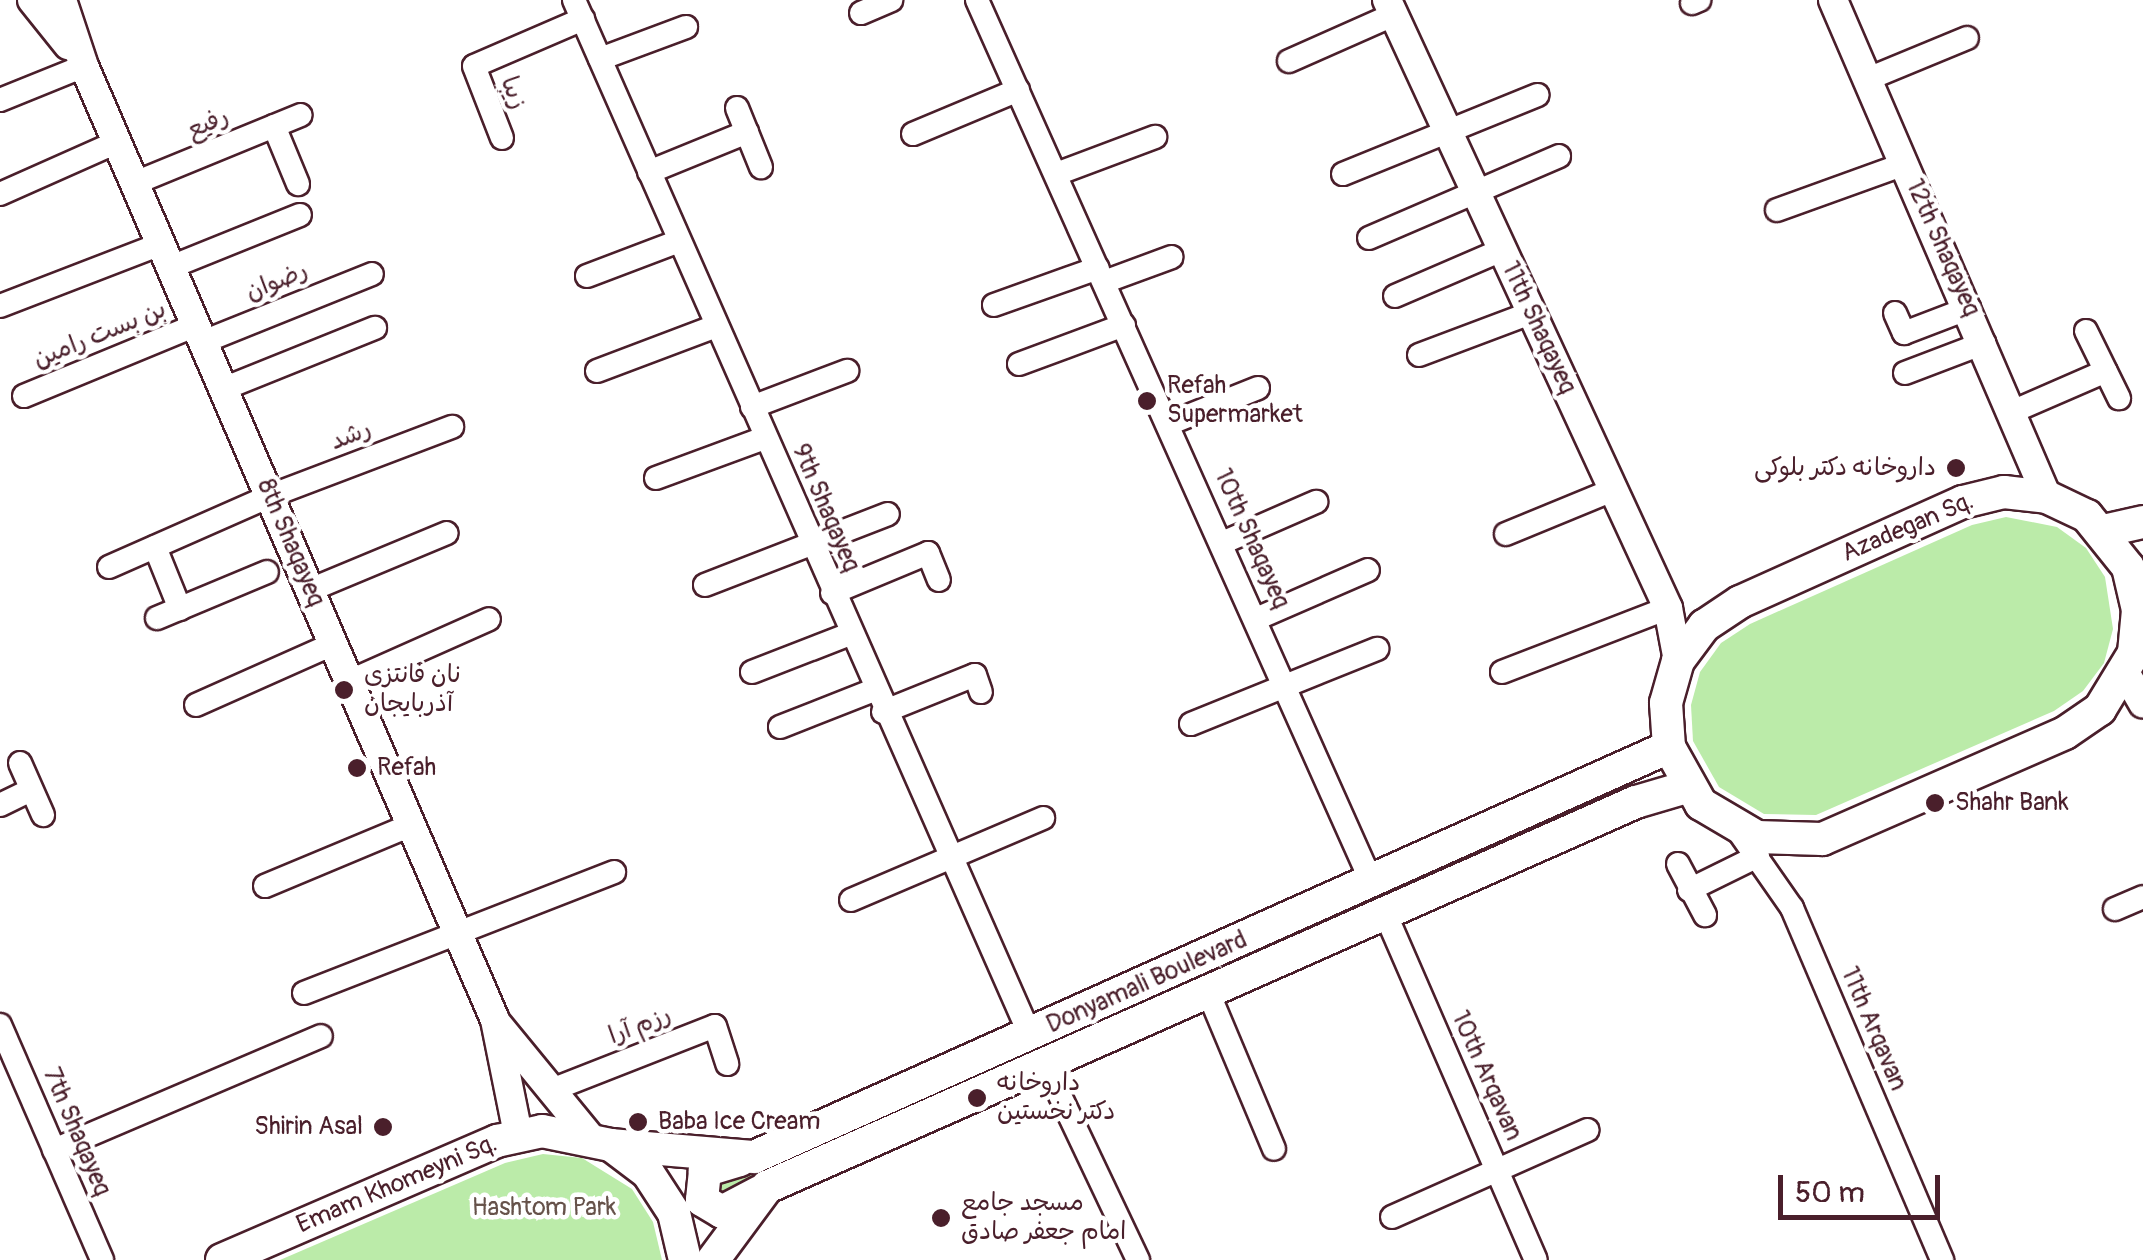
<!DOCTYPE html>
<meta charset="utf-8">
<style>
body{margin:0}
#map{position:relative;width:2143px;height:1260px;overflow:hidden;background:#fff;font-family:Pangolin,"Playpen Sans Arabic",sans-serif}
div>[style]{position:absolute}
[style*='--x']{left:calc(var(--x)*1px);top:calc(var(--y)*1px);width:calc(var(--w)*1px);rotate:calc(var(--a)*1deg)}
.green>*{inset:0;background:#bbeba9}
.roads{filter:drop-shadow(2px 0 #4a1f2b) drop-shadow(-2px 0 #4a1f2b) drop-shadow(0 2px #4a1f2b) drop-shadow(0 -2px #4a1f2b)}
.minor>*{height:22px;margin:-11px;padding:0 11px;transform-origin:11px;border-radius:11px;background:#fff}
.tertiary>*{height:28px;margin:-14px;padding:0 14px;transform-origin:14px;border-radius:14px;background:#fff}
.secondary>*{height:32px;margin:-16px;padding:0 16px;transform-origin:16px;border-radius:16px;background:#fff}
.dots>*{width:28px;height:28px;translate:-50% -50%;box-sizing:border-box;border:5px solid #fff;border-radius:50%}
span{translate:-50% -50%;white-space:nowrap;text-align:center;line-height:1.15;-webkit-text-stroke:9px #fff;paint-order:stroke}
.street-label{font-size:25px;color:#4a1f2b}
.poi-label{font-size:25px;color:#4a1f2b}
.left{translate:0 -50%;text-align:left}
.right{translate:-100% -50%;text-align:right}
.park-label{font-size:25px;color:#66524a}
.scale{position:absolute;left:1778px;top:1175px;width:162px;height:45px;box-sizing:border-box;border:5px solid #4a1f2b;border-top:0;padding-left:12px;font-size:30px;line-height:35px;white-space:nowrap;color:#4a1f2b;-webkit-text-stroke:8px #fff;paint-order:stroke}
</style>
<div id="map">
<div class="green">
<i style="clip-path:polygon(2006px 517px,2057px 527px,2086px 548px,2105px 577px,2113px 629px,2104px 663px,2083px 691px,2054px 711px,1816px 815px,1764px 814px,1719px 787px,1693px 741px,1691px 705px,1700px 672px,1721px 643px,1750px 624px,1972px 525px)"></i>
<i style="clip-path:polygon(1628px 783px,1632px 792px,722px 1200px,710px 1184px)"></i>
<i style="clip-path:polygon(543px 1154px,582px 1158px,632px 1189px,653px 1222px,662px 1260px,280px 1260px,505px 1163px)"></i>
</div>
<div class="roads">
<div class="minor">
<i style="--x:574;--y:0;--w:1131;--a:66.22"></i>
<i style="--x:977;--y:0;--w:967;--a:65.9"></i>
<i style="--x:1692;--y:3;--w:8;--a:-23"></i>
<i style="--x:861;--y:13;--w:33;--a:-23"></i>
<i style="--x:600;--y:59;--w:92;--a:-20.4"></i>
<i style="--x:1289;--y:61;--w:114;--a:-23.9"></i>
<i style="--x:1868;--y:79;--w:107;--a:-22.5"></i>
<i style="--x:0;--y:100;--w:91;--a:-22"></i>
<i style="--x:737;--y:108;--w:64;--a:67.9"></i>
<i style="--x:274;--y:126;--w:63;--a:67.5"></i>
<i style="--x:913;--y:134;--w:114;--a:-22.7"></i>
<i style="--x:502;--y:138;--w:77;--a:-111.3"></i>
<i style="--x:474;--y:66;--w:119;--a:-23.3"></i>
<i style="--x:649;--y:172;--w:106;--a:-22.2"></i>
<i style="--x:1056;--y:174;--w:106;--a:-20.5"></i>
<i style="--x:1343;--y:174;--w:210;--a:-22.1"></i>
<i style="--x:135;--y:183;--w:179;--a:-22.3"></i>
<i style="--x:0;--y:194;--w:128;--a:-24"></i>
<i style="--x:1777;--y:210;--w:136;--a:-19.8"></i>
<i style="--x:1369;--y:238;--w:207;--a:-23.3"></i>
<i style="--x:171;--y:267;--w:139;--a:-22"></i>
<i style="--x:587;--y:276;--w:98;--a:-20.8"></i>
<i style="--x:1104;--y:282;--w:72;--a:-20.2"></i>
<i style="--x:1395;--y:296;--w:116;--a:-23.3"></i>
<i style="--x:994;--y:305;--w:110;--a:-19.6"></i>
<i style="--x:0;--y:306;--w:173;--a:-21.1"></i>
<i style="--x:1895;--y:313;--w:22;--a:66"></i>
<i style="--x:1904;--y:333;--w:70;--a:-21"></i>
<i style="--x:2086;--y:331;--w:75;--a:63.8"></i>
<i style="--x:203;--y:342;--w:182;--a:-21.9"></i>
<i style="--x:1419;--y:355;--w:120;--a:-20.6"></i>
<i style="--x:1019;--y:364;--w:112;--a:-20.4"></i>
<i style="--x:597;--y:371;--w:127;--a:-20.7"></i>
<i style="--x:1905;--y:373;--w:85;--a:-20.8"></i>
<i style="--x:223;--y:389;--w:164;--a:-21.9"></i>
<i style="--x:24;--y:396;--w:186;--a:-22.4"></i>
<i style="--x:752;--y:407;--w:102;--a:-20.8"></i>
<i style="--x:2014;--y:411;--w:100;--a:-23.5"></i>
<i style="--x:1168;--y:424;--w:97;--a:-21.8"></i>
<i style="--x:656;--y:478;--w:116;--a:-20.2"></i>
<i style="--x:1506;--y:534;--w:116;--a:-22.4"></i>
<i style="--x:1222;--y:543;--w:103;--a:-23.6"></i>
<i style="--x:155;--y:547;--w:67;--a:68"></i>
<i style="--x:109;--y:567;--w:176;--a:-23.8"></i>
<i style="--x:270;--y:496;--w:195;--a:-20.8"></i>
<i style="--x:705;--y:585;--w:196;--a:-21.2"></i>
<i style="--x:310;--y:590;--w:148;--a:-22.6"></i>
<i style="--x:832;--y:593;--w:104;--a:-22.6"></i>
<i style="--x:928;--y:553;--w:29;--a:68"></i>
<i style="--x:157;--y:618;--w:119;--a:-22.7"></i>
<i style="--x:1256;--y:619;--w:122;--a:-23.6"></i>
<i style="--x:752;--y:672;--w:105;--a:-21.2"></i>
<i style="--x:1502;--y:672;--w:178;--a:-21.1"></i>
<i style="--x:350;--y:681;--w:152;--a:-24"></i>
<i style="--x:196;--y:705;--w:150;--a:-24"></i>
<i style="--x:883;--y:712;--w:99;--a:-21.9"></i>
<i style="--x:975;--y:675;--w:18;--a:71"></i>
<i style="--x:1191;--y:724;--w:201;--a:-22"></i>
<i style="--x:780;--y:727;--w:101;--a:-21.5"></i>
<i style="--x:20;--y:763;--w:57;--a:66.1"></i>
<i style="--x:0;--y:805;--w:34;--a:-26"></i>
<i style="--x:1739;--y:832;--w:93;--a:55.1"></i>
<i style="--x:1792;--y:908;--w:383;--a:66.9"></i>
<i style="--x:1678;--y:864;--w:58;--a:62.1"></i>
<i style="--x:265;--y:886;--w:158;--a:-22.7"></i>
<i style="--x:1689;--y:890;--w:77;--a:-26.2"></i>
<i style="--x:851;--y:900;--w:209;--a:-23.1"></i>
<i style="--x:2115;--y:909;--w:30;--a:-23"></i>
<i style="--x:1385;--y:913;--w:378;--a:66.5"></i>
<i style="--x:1208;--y:992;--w:170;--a:67.2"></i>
<i style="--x:304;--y:993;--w:333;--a:-21.3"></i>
<i style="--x:0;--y:1025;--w:256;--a:66.5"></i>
<i style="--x:1045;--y:1064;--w:217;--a:64.6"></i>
<i style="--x:549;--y:1091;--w:178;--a:-21.4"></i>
<i style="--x:715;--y:1026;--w:40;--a:72"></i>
<i style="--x:54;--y:1150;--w:290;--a:-23.1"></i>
<i style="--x:1392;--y:1217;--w:214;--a:-24"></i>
</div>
<div class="tertiary">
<i style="--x:32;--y:0;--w:58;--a:51.3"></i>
<i style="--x:62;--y:0;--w:70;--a:71.6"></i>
<i style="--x:84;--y:66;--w:1039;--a:66.69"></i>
<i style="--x:495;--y:1020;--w:116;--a:78.6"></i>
<i style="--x:1387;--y:0;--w:670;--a:65.19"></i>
<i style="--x:1668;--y:608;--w:54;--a:79.3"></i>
<i style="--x:1833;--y:0;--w:541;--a:66.7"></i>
<i style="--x:2126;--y:674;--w:34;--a:60"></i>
<i style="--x:499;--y:1026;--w:142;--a:50.7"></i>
</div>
<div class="secondary">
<i style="--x:2004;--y:492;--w:43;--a:6.6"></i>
<i style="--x:2047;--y:497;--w:44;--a:25.4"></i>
<i style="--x:2087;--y:516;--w:65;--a:51.2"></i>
<i style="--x:2128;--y:567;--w:44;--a:76.9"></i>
<i style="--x:2138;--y:610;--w:43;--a:95.3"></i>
<i style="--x:2134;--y:653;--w:66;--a:121.3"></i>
<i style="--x:2100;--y:709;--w:42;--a:145.6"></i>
<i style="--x:2065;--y:733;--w:265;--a:156.4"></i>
<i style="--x:1822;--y:839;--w:65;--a:-178.2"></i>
<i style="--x:1757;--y:837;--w:65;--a:-149.5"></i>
<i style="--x:1701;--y:804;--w:65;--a:-119.3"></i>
<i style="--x:1669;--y:747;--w:44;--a:-93.9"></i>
<i style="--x:1666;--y:703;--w:44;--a:-74.1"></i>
<i style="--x:1678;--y:661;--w:44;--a:-53.4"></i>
<i style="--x:1704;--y:626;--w:43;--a:-33.7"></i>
<i style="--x:1740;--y:602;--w:244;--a:-24.2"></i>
<i style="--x:1963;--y:502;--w:42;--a:-13.7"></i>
<i style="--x:2103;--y:531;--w:41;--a:-12.7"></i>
<i style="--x:611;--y:1145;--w:144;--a:4.8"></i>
<i style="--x:754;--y:1157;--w:1003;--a:-24.14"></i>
<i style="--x:740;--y:1160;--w:37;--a:163"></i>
<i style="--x:705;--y:1171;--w:29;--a:96"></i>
<i style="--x:702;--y:1200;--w:23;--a:31"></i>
<i style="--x:722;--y:1212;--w:43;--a:-27.8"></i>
<i style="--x:222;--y:1260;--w:300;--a:-23.4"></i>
<i style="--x:497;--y:1141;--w:46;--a:-12.5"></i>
<i style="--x:542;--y:1131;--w:70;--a:11.5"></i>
<i style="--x:611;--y:1145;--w:46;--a:37.1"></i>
<i style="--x:648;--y:1173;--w:48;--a:57"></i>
<i style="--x:674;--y:1213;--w:48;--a:76.8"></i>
<i style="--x:713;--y:1260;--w:91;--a:-53.5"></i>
<i style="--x:767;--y:1187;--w:950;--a:-23.9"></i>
<i style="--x:1636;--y:802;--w:53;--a:-16.4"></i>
</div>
</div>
<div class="dots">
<i style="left:1147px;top:401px;background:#4a1f2b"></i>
<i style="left:1956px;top:468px;background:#4a1f2b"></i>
<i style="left:344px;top:690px;background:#4a1f2b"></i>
<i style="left:357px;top:768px;background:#4a1f2b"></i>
<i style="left:1935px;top:803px;background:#4a1f2b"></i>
<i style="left:977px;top:1098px;background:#4a1f2b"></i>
<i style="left:638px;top:1122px;background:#4a1f2b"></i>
<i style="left:383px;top:1127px;background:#4a1f2b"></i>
<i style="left:941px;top:1218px;background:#4a1f2b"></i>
</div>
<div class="street-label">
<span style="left:513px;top:93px;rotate:69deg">زیبا</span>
<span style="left:208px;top:124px;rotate:-22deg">رفیع</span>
<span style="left:1942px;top:248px;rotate:66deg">12th Shaqayeq</span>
<span style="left:277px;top:282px;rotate:-22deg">رضوان</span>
<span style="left:1538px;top:328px;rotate:65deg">11th Shaqayeq</span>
<span style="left:100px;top:335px;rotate:-22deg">بن بست رامین</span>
<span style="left:351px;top:436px;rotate:-21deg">رشد</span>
<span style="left:825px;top:508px;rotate:67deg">9th Shaqayeq</span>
<span style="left:1908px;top:528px;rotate:-23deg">Azadegan Sq.</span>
<span style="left:1251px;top:539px;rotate:66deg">10th Shaqayeq</span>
<span style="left:290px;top:543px;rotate:67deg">8th Shaqayeq</span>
<span style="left:1147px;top:983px;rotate:-24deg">Donyamali Boulevard</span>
<span style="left:640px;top:1026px;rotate:-21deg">رزم آرا</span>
<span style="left:1873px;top:1029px;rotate:67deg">11th Arqavan</span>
<span style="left:1486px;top:1076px;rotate:66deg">10th Arqavan</span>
<span style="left:76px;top:1132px;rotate:67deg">7th Shaqayeq</span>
<span style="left:397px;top:1185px;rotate:-23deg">Emam Khomeyni Sq.</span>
</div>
<div class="poi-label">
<span class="left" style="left:1167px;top:401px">Refah<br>Supermarket</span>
<span class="right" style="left:1936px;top:468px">داروخانه دکتر بلوکی</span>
<span class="left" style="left:364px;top:690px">نان فانتزی<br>آذربایجان</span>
<span class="left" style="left:377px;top:768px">Refah</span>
<span class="left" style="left:1955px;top:803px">Shahr Bank</span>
<span class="left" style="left:997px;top:1098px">داروخانه<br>دکتر نخستین</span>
<span class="left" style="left:658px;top:1122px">Baba Ice Cream</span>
<span class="right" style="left:363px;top:1127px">Shirin Asal</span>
<span class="left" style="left:961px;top:1218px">مسجد جامع<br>امام جعفر صادق</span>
</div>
<div class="park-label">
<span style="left:544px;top:1208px">Hashtom Park</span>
</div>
<div class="scale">50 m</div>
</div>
